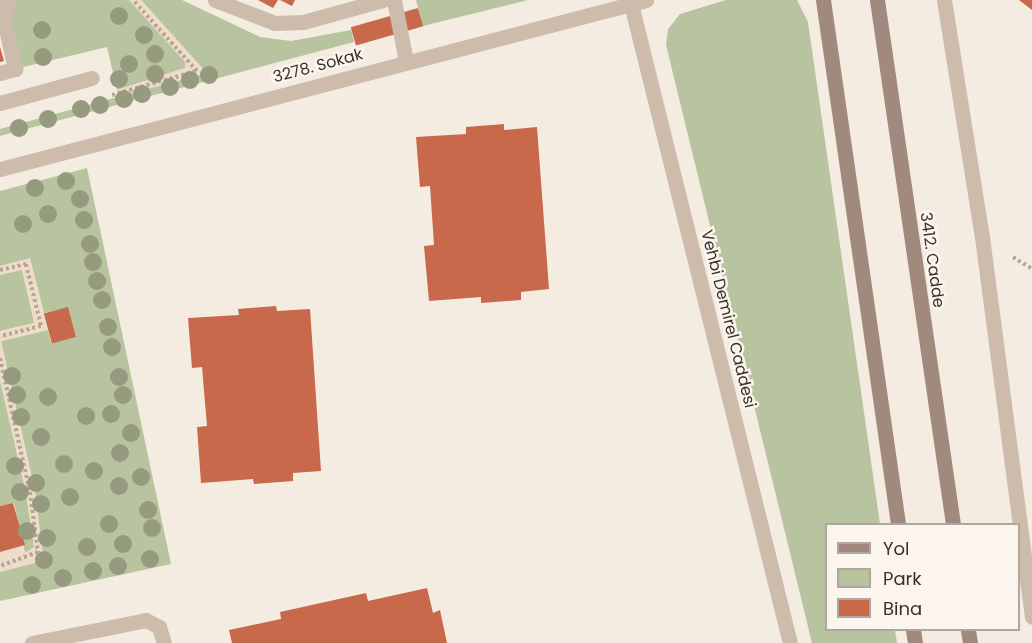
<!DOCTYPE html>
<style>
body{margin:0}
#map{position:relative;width:1032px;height:643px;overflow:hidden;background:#f4ebe1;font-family:Poppins,sans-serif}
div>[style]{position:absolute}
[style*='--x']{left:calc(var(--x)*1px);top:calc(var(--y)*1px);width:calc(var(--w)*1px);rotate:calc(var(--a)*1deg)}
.green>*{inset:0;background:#b8c4a0}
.plaza>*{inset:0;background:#ecdcc8}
.building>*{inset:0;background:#c8694b;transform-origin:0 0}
.path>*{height:4px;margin-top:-2px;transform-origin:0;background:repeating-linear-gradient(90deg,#b9a596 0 3px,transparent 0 6px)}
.lane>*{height:15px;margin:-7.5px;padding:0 7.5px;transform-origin:7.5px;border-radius:7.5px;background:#cdbbac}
.street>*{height:15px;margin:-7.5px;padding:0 7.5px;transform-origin:7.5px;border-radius:7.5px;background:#cdbbac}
.secondary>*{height:15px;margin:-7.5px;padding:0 7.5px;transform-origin:7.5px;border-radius:7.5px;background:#a18a7d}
.trees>*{width:18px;height:18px;margin:-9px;border-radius:50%;background:#969b7f}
span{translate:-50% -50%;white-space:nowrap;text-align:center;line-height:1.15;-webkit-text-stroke:5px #fbf5ee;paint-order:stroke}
.street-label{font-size:16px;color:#3b302b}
.legend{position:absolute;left:825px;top:523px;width:195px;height:108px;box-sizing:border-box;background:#fbf5ee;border:2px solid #aea6a0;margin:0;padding:8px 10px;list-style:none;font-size:18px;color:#3b302b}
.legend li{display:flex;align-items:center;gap:12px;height:30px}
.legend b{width:30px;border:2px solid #aea6a0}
</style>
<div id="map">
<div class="green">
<i style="clip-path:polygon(7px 0,129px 0,186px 62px,185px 68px,117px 90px,107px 47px,15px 69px)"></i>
<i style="clip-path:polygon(141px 0,182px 0,260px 37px,291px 41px,351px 30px,354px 42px,0 136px,0 129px,206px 73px)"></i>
<i style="clip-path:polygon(416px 0,528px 0,423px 26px)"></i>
<i style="clip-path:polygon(726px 0,797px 0,808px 22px,880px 524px,826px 524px,826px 630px,895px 630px,897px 643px,812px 643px,666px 45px,668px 29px,680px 14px)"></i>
<i style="clip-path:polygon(87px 168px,171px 564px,0 601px,0 572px,39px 561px,35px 491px,1px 341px,48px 330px,51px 343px,76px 337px,68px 308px,44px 313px,30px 259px,0 266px,0 191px)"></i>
<i style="clip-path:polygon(22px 269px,35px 323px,0 331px,0 275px)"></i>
<i style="clip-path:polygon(0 380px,26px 493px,34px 547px,25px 553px,14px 503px,0 506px)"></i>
</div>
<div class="plaza">
<i style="clip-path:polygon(129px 0,141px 0,207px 73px,119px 96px,117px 90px,185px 68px,185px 62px)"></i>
<i style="clip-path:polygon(30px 258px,48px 330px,1px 341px,35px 491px,43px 555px,35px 563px,0 572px,0 552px,22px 546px,25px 553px,34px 547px,26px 493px,0 380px,0 331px,34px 323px,22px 270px,0 275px,0 266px)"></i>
</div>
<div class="building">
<i style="clip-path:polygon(258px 0,278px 0,273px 8px)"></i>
<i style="clip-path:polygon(280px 0,295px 0,292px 6px)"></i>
<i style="clip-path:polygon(1019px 0,1032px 0,1032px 10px)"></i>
<i style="left:418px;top:8px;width:19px;height:70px;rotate:74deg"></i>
<i style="clip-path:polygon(0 47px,4px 61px,0 62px)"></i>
<i style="clip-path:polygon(504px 124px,504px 130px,537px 127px,549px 289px,521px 292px,521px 300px,481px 303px,481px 297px,429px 301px,424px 246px,434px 245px,430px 186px,420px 187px,416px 137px,466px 134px,466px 127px)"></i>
<i style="clip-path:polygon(276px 306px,277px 311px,310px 309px,321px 471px,293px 473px,293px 481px,254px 484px,253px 479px,201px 483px,197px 427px,207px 426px,202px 367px,192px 368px,188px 318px,239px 315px,238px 309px)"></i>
<i style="left:68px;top:307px;width:31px;height:25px;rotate:75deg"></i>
<i style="clip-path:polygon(13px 503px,25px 545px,0 552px,0 506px)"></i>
<i style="clip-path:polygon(427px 588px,433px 613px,440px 610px,447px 643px,232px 643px,229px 630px,281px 619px,280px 612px,366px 593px,368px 601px)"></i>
</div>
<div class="path">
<i style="--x:112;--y:95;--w:88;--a:-15.8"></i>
<i style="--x:197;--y:71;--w:96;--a:-132"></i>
<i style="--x:1013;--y:257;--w:22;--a:32"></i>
<i style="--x:0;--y:270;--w:27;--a:-13"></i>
<i style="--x:26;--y:264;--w:64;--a:76.4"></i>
<i style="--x:41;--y:326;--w:42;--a:166.3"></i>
<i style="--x:0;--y:358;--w:137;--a:77.4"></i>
<i style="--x:30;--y:492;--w:61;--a:82.4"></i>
<i style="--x:38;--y:552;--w:40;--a:159.8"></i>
</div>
<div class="lane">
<i style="--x:215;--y:0;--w:64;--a:21"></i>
<i style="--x:275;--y:23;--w:28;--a:-2"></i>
<i style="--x:303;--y:22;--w:83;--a:-15.4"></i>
<i style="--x:394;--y:0;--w:62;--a:78.9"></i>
<i style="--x:0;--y:103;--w:95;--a:-15.2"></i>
<i style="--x:32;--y:643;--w:116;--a:-11.4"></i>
<i style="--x:146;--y:620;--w:15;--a:28"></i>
<i style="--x:159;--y:627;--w:17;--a:73"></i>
</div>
<div class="street">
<i style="--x:944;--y:0;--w:240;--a:80.9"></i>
<i style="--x:982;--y:237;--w:383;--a:82.5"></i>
<i style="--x:631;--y:4;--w:658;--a:76.03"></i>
<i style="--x:0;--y:73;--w:16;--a:-15"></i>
<i style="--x:15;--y:69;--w:64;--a:-102.7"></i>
<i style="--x:1;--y:7;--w:7;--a:-8"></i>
<i style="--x:8;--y:6;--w:6;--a:-99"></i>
<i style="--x:0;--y:169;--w:668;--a:-14.66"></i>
</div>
<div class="secondary">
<i style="--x:823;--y:0;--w:529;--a:81.85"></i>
<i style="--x:877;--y:0;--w:529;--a:81.75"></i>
<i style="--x:913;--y:630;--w:13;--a:81"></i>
<i style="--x:968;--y:630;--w:13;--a:81"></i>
</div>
<div class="trees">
<i style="left:119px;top:16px"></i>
<i style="left:42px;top:30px"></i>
<i style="left:144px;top:35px"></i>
<i style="left:155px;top:54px"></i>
<i style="left:43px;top:57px"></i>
<i style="left:129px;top:64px"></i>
<i style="left:155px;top:74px"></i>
<i style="left:209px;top:75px"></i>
<i style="left:119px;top:79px"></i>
<i style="left:190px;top:80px"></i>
<i style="left:170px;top:87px"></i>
<i style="left:142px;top:94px"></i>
<i style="left:124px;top:99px"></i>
<i style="left:100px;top:105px"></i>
<i style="left:81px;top:109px"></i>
<i style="left:48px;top:119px"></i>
<i style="left:19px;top:128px"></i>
<i style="left:66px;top:181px"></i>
<i style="left:35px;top:188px"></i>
<i style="left:80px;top:199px"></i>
<i style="left:48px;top:214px"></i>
<i style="left:84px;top:220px"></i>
<i style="left:23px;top:224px"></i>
<i style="left:90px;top:244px"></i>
<i style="left:93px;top:262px"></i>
<i style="left:97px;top:281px"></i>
<i style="left:102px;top:300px"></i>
<i style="left:108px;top:327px"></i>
<i style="left:112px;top:347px"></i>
<i style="left:12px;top:376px"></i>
<i style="left:119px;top:377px"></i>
<i style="left:17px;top:395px"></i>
<i style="left:123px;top:395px"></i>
<i style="left:48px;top:397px"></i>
<i style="left:111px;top:414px"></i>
<i style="left:86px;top:416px"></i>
<i style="left:21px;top:417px"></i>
<i style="left:131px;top:433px"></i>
<i style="left:41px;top:437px"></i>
<i style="left:120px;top:453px"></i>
<i style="left:64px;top:464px"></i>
<i style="left:15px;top:466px"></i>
<i style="left:94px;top:471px"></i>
<i style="left:141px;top:477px"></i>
<i style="left:36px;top:483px"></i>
<i style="left:119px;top:486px"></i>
<i style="left:20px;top:492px"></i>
<i style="left:70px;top:497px"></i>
<i style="left:41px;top:504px"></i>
<i style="left:148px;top:510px"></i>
<i style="left:109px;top:524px"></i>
<i style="left:152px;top:528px"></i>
<i style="left:27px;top:531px"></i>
<i style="left:47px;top:538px"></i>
<i style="left:123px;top:544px"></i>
<i style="left:87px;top:547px"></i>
<i style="left:150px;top:559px"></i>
<i style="left:44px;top:560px"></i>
<i style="left:118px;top:566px"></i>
<i style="left:93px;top:571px"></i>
<i style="left:63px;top:578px"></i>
<i style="left:32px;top:585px"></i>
</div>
<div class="street-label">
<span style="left:318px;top:66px;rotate:-15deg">3278. Sokak</span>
<span style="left:932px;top:260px;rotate:82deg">3412. Cadde</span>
<span style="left:728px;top:319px;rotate:76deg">Vehbi Demirel Caddesi</span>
</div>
<ul class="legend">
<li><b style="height:8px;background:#a18a7d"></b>Yol</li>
<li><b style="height:16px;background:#b8c4a0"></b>Park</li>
<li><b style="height:16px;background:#c8694b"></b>Bina</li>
</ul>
</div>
